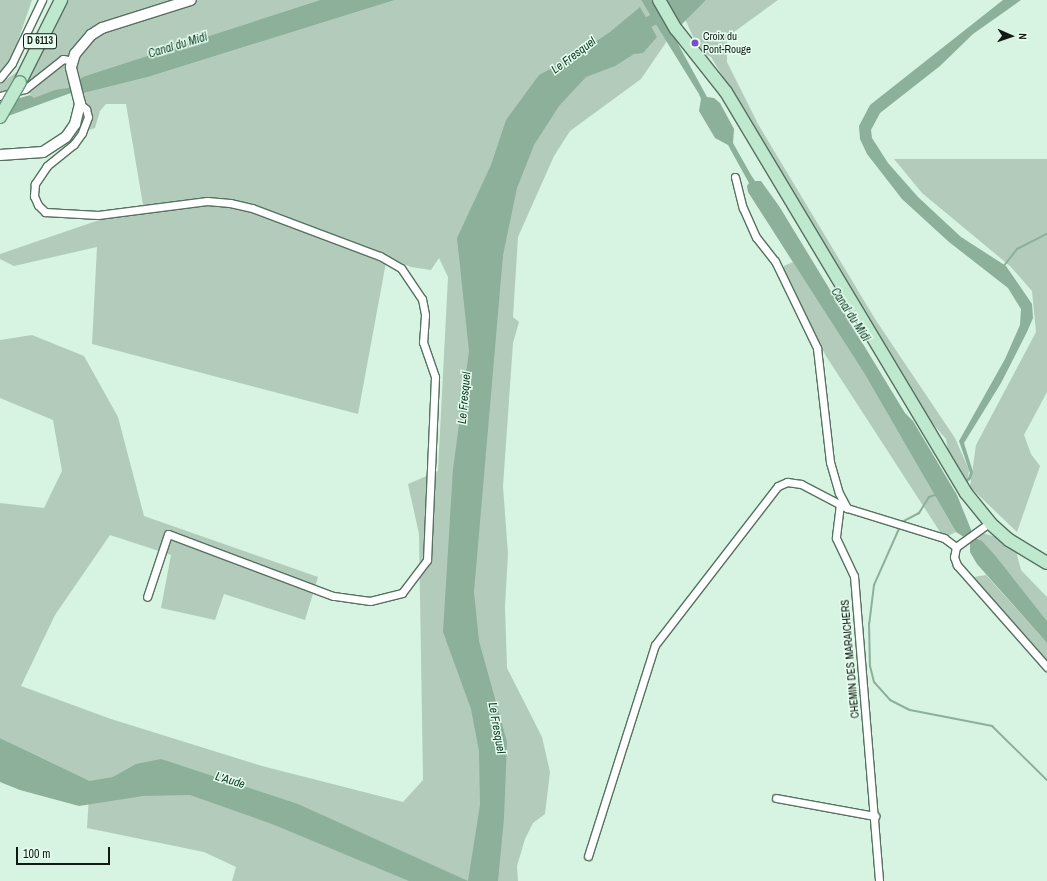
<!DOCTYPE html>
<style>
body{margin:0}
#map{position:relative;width:1047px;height:881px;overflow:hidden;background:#d7f3e1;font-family:"Archivo Narrow",sans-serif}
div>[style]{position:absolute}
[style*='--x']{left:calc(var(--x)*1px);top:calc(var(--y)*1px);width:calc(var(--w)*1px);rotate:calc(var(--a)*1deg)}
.green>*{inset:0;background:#b3cbbb}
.water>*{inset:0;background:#8cb099}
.stream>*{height:2px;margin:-1px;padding:0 1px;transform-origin:1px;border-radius:1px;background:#8cb099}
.river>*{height:11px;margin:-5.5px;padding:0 5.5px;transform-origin:5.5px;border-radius:5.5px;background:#8cb099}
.roads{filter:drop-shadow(1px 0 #577161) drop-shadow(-1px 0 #577161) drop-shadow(0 1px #577161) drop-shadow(0 -1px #577161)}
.street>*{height:7px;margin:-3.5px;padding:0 3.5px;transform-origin:3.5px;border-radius:3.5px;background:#fff}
.secondary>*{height:10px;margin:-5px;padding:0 5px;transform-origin:5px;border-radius:5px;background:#fff}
.primary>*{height:12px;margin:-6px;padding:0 6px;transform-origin:6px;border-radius:6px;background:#bfe9cf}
.bridges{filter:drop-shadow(1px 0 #669778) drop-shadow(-1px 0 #669778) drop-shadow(0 1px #669778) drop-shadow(0 -1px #669778)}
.primary-bridge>*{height:12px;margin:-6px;padding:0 6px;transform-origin:6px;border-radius:6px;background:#bfe9cf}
.dots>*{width:11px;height:11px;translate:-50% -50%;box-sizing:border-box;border:2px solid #e8fff0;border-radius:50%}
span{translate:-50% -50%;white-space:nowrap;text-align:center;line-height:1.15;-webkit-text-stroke:3px #e8fff0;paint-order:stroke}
.shield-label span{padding:1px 3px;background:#e8fff0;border:1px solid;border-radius:3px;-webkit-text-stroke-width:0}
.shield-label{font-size:10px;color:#101a13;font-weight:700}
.poi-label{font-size:11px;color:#101a13}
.left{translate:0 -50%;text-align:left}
.street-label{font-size:11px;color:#101a13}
.water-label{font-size:12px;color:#093821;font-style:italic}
.north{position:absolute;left:991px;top:16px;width:40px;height:40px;-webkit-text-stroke:3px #e8fff0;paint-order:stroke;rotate:92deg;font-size:11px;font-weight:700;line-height:16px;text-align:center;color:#101a13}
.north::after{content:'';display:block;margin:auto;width:14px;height:18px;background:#101a13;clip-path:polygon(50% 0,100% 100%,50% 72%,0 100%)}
.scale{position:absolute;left:16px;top:847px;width:94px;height:18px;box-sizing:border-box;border:2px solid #101a13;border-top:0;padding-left:5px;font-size:12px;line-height:14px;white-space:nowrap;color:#101a13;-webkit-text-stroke:3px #e8fff0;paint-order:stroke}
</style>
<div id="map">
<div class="green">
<i style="clip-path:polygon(0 0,32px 0,13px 55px,0 73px)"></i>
<i style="clip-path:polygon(61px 0,320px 0,85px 76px,75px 85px,34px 99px,20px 82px)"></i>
<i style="clip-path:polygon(395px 0,641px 0,667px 41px,641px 79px,570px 131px,554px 156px,518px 237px,513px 317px,519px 322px,513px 343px,503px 486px,508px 554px,505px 606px,507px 668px,542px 737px,550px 772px,545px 814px,533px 823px,525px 839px,517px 866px,518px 881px,232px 881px,236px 867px,204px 852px,87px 828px,90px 781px,0 738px,0 503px,44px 508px,62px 471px,53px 420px,0 398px,0 340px,32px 335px,84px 356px,118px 417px,144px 516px,318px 577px,305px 620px,224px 594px,215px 620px,161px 608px,171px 555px,110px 535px,55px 615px,21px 686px,111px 719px,262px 766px,403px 802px,423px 780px,419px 534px,408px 484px,438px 471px,448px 277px,439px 258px,431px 270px,411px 267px,387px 257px,358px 414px,92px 344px,97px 247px,14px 266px,0 259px,0 254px,143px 205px,126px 104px,106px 104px,100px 111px,95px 128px,89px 130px,84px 126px,86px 109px,84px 93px,148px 77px)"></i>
<i style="clip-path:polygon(706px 0,778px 0,727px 37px,727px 62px,758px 124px,875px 319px,955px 438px,969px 470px,968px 478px,964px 480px,949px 456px,946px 439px,927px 417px,711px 57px,700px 52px,685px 19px)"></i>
<i style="clip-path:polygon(18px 71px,3px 103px,0 104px,0 84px)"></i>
<i style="clip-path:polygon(894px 159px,1047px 159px,1047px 392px,1024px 435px,1031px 454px,1040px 466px,1017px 532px,970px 487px,976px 445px,1036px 332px,1032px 291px,1010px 266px,922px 193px)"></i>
<i style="clip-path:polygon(793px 262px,864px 373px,956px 532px,944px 538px,826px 356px,781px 274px,784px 266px)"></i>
<i style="clip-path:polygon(979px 532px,1018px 543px,1017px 555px,1021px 570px,1047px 597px,1047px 621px,995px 555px,978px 538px)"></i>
<i style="clip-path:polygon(986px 575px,1047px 643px,1047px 667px,974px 585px,974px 577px)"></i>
</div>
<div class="water">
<i style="clip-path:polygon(320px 0,395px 0,148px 77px,84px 93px,80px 91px,68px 94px,0 119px,0 104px,30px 95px,34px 98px,55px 90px,67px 88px,78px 84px,78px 80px,85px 76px)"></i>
<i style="clip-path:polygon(641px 0,654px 0,707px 97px,714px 98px,720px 103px,734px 129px,733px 143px,751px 175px,755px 181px,761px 181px,779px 206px,905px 413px,913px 421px,957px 495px,974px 537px,982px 541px,995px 555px,1047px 621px,1047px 643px,977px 564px,970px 552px,970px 541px,956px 532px,864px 373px,748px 192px,747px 186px,749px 183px,728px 145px,715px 138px,699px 111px,701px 99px,699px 94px)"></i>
<i style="clip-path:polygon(664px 0,706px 0,680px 26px)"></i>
<i style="clip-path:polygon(1003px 0,1021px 0,973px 34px,940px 66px,880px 113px,871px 130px,872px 138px,888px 163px,918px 197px,961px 237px,1006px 266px,1032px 304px,1033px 318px,1027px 332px,1001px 383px,964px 443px,973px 472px,971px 479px,966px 483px,964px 480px,968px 478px,970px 473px,959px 441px,1005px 359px,1020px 325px,1021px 309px,1008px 288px,949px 242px,902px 199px,867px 154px,860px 139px,859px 126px,870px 105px)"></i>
<i style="clip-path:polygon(640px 7px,657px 37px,643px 53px,634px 54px,615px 66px,586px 77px,559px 106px,534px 145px,517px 188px,503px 255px,474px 592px,479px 641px,507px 742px,504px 818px,498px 881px,468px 881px,480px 805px,479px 751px,471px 709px,443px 632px,453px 469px,469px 351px,457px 238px,491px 165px,506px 120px,539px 75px,571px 58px,610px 32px)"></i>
<i style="clip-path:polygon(0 738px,90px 781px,113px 777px,136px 764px,161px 759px,298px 804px,468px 881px,409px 881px,272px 824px,190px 795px,143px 796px,79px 806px,20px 790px,0 782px)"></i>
</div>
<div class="stream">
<i style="--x:1003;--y:267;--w:23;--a:-52"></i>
<i style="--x:1017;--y:249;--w:34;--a:-27"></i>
<i style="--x:937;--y:494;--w:9;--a:159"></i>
<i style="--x:929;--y:497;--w:19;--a:122"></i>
<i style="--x:919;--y:513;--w:19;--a:152"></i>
<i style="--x:902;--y:522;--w:69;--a:114"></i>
<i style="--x:874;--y:585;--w:38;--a:97"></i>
<i style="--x:869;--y:623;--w:43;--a:88.7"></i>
<i style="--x:870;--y:666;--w:16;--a:76"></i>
<i style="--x:874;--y:682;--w:24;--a:48"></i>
<i style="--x:890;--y:700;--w:22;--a:27"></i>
<i style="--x:910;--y:710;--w:84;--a:11"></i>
<i style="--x:992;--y:726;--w:77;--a:44.5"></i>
</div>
<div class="river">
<i style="--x:635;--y:28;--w:64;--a:-26.2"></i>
</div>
<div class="roads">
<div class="street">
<i style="--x:0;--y:78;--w:19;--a:-51"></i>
<i style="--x:12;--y:63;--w:70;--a:-64.5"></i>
<i style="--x:0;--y:96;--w:26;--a:-16"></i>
<i style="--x:25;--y:89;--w:48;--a:-38.3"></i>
<i style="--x:63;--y:59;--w:10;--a:11"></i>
<i style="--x:80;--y:104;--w:8;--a:40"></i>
<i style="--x:86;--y:109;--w:8;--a:76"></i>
<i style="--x:88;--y:117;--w:17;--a:111"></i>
<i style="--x:82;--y:133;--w:14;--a:126"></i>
<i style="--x:74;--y:144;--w:35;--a:141"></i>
<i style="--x:47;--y:166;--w:22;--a:124"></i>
<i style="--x:35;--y:184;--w:12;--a:95"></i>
<i style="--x:34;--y:196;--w:10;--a:66"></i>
<i style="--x:38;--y:205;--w:10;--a:45"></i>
<i style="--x:45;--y:212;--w:53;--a:3.2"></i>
<i style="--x:98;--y:215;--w:110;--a:-7.3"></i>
<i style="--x:207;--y:201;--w:23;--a:5"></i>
<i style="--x:230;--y:203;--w:23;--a:13"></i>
<i style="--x:252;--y:208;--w:137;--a:20.6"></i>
<i style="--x:380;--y:256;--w:24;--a:30"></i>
<i style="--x:401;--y:268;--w:37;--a:56"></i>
<i style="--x:422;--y:299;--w:16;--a:79"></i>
<i style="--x:425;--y:315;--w:27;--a:94"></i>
<i style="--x:423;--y:342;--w:37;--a:71"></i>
<i style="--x:435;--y:377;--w:183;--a:92.5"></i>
<i style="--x:427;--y:560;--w:41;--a:127.1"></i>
<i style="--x:402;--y:593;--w:33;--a:166"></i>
<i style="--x:370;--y:601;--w:37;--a:-172"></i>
<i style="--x:333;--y:596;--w:176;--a:-159.4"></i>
<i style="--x:168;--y:534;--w:66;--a:108.4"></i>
<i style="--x:735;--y:177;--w:32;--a:76"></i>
<i style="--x:743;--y:208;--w:32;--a:66"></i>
<i style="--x:756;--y:237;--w:31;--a:52"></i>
<i style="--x:775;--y:261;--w:97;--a:64.2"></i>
<i style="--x:817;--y:348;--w:115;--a:83.5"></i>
<i style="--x:830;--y:462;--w:32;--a:74"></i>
<i style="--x:839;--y:493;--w:17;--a:62"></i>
<i style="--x:847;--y:508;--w:102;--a:17.2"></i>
<i style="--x:944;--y:538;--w:15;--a:37"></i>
<i style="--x:840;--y:504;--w:34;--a:97"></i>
<i style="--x:836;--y:538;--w:42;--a:64.7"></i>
<i style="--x:854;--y:576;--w:306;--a:85.3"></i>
<i style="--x:989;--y:523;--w:41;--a:144"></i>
<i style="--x:956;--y:547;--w:10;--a:101"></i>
<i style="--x:954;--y:557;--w:9;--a:69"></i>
<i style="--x:957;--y:565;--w:136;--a:48.6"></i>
<i style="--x:776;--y:798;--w:101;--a:10.3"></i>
<i style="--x:588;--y:856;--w:221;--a:-72.4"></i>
<i style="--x:655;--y:645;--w:201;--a:-52.3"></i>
<i style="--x:778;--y:486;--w:10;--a:-24"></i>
<i style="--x:787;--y:482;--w:14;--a:8"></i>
<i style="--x:801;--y:484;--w:52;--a:27.6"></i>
</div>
<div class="secondary">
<i style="--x:0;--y:155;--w:43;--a:-4"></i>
<i style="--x:43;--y:152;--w:27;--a:-33"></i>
<i style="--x:66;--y:137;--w:16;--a:-55"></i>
<i style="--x:75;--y:124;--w:21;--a:-76"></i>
<i style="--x:80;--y:104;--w:38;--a:-104"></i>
<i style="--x:71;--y:67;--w:14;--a:-73"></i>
<i style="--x:75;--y:54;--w:25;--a:-50"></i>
<i style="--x:91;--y:35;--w:13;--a:-32"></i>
<i style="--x:102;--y:28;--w:93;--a:-17.5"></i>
</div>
<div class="primary">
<i style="--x:659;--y:0;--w:34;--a:60"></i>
<i style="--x:676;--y:29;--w:80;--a:51.6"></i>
<i style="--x:726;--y:92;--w:467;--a:59.1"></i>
<i style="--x:966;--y:493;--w:40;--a:51"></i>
<i style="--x:991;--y:524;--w:24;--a:42"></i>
<i style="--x:1009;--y:540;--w:44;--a:31.2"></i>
<i style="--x:20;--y:82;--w:92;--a:-63.4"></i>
</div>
</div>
<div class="bridges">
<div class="primary-bridge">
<i style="--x:0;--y:117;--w:40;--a:-60.3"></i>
</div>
</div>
<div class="dots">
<i style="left:695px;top:43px;background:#7a50c9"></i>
</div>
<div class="shield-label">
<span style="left:40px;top:41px">D 6113</span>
</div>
<div class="poi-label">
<span class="left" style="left:703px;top:43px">Croix du<br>Pont-Rouge</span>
</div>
<div class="street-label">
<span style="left:850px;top:659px;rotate:-95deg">CHEMIN DES MARAICHERS</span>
</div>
<div class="water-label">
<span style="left:178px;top:46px;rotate:-17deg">Canal du Midi</span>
<span style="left:574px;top:56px;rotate:-37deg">Le Fresquel</span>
<span style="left:850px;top:315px;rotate:57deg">Canal du Midi</span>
<span style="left:465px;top:398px;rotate:-85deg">Le Fresquel</span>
<span style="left:496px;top:728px;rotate:80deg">Le Fresquel</span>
<span style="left:230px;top:781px;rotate:17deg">L'Aude</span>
</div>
<div class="north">N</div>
<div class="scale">100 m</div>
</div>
